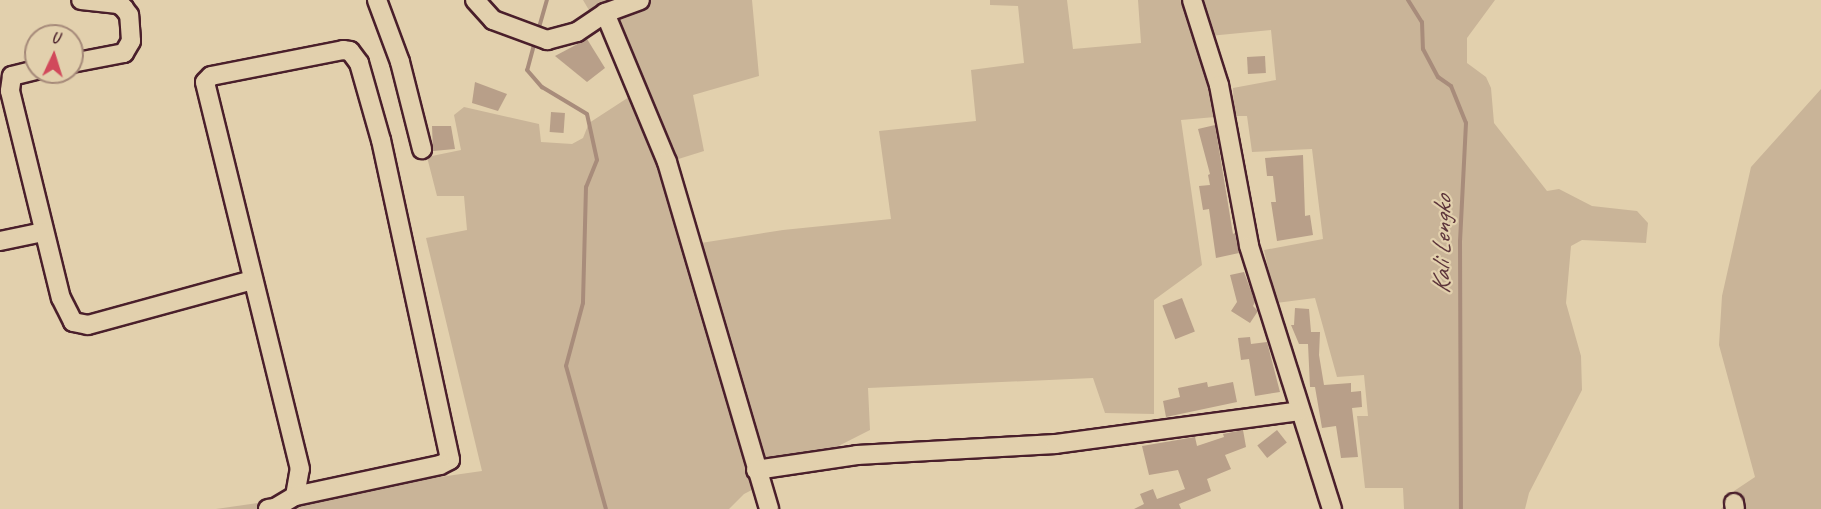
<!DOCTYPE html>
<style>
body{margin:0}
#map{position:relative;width:1821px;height:509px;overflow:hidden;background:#e2d0ad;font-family:Caveat,sans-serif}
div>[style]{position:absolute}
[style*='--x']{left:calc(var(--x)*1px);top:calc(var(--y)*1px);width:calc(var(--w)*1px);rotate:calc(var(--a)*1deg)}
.green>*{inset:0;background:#c9b498}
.stream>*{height:4px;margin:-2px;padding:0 2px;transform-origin:2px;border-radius:2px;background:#a88c7b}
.building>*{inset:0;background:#b89f89;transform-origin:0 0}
.roads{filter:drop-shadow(2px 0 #4a1f2b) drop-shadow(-2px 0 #4a1f2b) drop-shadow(0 2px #4a1f2b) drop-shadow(0 -2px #4a1f2b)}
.minor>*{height:18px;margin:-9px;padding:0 9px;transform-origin:9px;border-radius:9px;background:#e2d0ad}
span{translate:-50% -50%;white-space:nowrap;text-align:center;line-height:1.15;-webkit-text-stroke:4.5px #e2d0ad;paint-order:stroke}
.water-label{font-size:26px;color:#5d353b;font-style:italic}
.north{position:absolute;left:24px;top:24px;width:60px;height:60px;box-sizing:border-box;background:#e2d0ad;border:2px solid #a58979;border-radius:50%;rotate:4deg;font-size:16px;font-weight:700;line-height:24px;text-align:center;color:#4a1f2b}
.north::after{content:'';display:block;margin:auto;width:21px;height:27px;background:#d1495b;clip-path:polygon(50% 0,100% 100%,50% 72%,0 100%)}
</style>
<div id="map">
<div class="green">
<i style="clip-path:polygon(583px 0,752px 0,759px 76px,693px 95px,704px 151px,656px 166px,682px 246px,783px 230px,891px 219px,879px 131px,976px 121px,971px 70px,1024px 63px,1018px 6px,990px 5px,990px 0,1067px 0,1073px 49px,1141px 43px,1138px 0,1495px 0,1467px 38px,1467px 63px,1486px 77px,1491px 88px,1494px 123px,1547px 191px,1559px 189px,1592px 206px,1637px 211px,1648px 223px,1646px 243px,1582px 240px,1571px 246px,1566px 303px,1581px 356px,1582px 390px,1529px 493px,1525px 509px,1404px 509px,1403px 488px,1365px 488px,1357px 416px,1368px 416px,1364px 375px,1337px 377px,1315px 298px,1276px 303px,1264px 250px,1323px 239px,1312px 149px,1252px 152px,1247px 116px,1234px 116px,1233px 88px,1276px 80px,1271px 30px,1199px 37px,1215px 117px,1181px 120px,1202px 265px,1154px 300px,1154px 414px,1105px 413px,1093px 378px,868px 388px,870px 430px,744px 494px,729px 509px,216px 509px,482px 471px,426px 238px,467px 230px,464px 196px,437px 196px,427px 157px,461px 150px,454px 115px,464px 107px,539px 124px,541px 142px,572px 144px,583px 138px,589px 123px,629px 97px,637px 67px,626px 41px,609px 44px)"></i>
<i style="clip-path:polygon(1821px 89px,1821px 509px,1721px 509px,1734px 491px,1755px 477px,1719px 345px,1722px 296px,1751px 167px)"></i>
</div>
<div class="stream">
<i style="--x:1408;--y:0;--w:26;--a:58"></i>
<i style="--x:1422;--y:22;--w:27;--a:88"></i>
<i style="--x:1423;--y:49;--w:32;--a:62"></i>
<i style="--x:1438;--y:77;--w:16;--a:35"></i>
<i style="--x:1451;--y:86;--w:40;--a:68"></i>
<i style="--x:1466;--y:123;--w:118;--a:92.9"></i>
<i style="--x:1460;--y:241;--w:268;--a:89.8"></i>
<i style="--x:538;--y:31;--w:32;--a:-74"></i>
<i style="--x:535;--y:41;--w:30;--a:105"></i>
<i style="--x:527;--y:70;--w:23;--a:49"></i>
<i style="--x:542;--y:87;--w:52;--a:31"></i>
<i style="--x:587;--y:114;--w:47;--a:77.7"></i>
<i style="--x:597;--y:160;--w:29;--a:112"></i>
<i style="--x:586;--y:187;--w:116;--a:91.5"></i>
<i style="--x:583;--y:303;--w:65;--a:105.1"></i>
<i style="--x:566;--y:366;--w:148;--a:74.4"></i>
</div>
<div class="building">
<i style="clip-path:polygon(587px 39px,605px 68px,587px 82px,555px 56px)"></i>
<i style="left:1265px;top:56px;width:17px;height:18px;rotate:87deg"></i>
<i style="clip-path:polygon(475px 82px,507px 94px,498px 111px,472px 103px)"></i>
<i style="left:551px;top:112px;width:14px;height:20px;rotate:4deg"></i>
<i style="clip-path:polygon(1215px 125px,1233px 234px,1235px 233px,1239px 253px,1216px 258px,1209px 209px,1203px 210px,1199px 186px,1210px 185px,1208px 175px,1210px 174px,1198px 129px)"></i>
<i style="clip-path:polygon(432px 126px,451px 126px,455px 149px,433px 151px)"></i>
<i style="clip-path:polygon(1303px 155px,1305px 216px,1310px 215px,1313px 235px,1277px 241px,1271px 202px,1276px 202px,1273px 176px,1267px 176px,1265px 158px)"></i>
<i style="clip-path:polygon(1244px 272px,1255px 302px,1253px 306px,1258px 311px,1250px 323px,1231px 311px,1237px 302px,1230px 275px)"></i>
<i style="left:1182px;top:298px;width:36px;height:21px;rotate:69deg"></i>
<i style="clip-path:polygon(1295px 308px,1309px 309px,1311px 332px,1320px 332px,1319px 355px,1324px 385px,1351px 383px,1351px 392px,1361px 391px,1362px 407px,1352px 408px,1358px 457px,1341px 458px,1336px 426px,1322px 428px,1315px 387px,1310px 387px,1308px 344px,1299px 344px,1291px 325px,1294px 325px)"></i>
<i style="clip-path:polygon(1250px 337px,1251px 344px,1267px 342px,1280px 392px,1255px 396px,1249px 359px,1241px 360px,1238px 338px)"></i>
<i style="clip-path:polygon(1207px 382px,1208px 387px,1233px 382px,1237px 402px,1166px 417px,1163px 401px,1180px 397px,1178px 388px)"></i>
<i style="clip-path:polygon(1243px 430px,1246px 447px,1225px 455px,1231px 469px,1207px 479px,1211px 491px,1179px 504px,1181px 509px,1134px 509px,1144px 504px,1140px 494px,1153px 489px,1157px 499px,1185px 489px,1178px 470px,1149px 475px,1142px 446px,1195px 437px,1197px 446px,1224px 437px,1223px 434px)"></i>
<i style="left:1277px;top:430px;width:16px;height:25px;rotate:52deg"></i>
</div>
<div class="roads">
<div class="minor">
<i style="--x:377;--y:0;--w:66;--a:69.6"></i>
<i style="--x:400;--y:62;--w:90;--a:75.8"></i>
<i style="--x:475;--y:0;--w:27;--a:48"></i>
<i style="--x:493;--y:20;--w:58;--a:20.3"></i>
<i style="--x:547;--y:40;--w:31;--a:-15"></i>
<i style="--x:577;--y:32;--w:34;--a:-34"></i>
<i style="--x:605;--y:13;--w:37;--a:-20"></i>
<i style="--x:1192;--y:0;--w:89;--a:72.4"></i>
<i style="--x:1219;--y:85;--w:164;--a:79.4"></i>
<i style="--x:1249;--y:246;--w:276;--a:72.5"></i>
<i style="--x:605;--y:13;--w:161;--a:67.4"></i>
<i style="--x:667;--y:162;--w:362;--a:73.6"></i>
<i style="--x:72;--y:63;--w:53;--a:-10.9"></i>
<i style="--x:124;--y:53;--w:14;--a:-60"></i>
<i style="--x:131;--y:41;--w:26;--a:-94"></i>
<i style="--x:129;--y:15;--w:9;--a:-126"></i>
<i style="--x:124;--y:8;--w:7;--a:-146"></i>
<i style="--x:118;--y:4;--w:37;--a:-174"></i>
<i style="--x:36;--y:70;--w:25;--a:166"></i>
<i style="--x:12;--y:76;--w:15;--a:98"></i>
<i style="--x:10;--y:91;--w:213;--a:76.2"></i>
<i style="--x:61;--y:298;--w:27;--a:63"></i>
<i style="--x:73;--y:322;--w:15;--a:11"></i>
<i style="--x:88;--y:325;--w:171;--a:-15.3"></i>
<i style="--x:0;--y:241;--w:44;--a:-11.8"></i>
<i style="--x:756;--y:470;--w:102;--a:-8.4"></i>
<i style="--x:857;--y:455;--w:199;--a:-3.2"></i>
<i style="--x:1056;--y:444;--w:246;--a:-7.7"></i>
<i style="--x:1734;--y:503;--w:6;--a:81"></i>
<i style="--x:268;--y:509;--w:7;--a:-8"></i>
<i style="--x:275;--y:508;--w:23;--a:-31"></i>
<i style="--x:295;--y:496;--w:27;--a:-80"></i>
<i style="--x:300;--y:469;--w:398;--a:-103.8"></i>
<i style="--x:205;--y:82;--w:8;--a:-45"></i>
<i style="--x:211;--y:76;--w:135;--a:-11.1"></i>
<i style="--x:343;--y:50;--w:7;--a:8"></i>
<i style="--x:350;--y:51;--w:15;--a:53"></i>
<i style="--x:359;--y:63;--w:80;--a:74.1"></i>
<i style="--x:381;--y:140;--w:327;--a:77.8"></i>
<i style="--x:450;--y:460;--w:11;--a:153"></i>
<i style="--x:440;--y:465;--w:148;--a:167.9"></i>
</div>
</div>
<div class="water-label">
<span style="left:1442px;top:245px;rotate:-89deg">Kali Lengko</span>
</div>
<div class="north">U</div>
</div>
